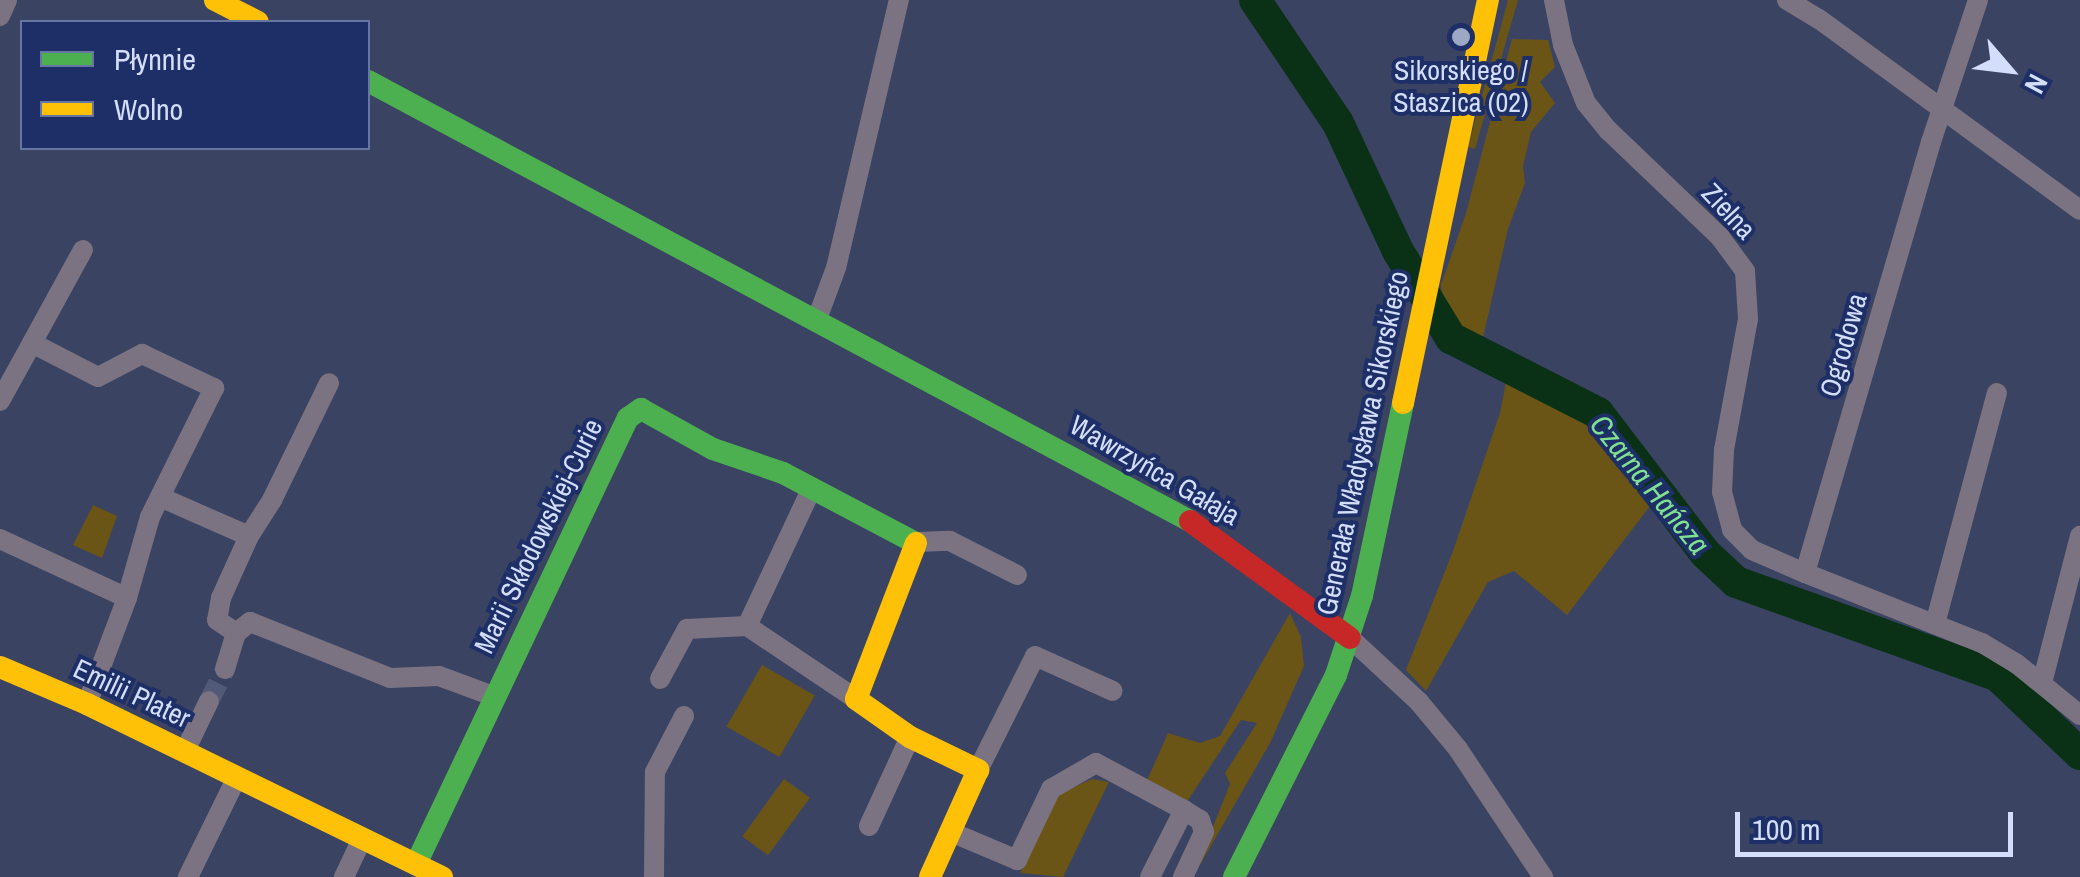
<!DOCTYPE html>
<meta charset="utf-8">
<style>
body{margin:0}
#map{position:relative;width:2080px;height:877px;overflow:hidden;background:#3a4362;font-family:"Archivo Narrow",sans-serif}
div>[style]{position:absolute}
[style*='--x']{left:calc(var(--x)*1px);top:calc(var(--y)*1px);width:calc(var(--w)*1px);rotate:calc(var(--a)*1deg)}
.green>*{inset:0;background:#6a5516;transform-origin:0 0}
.river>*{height:32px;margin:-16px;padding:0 16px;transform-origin:16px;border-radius:16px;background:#0a3016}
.street-tunnel>*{height:20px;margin-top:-10px;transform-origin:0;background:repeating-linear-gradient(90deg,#515a79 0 20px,transparent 0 30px)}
.street>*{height:20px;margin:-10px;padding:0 10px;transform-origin:10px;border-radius:10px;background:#7b7381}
.fast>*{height:22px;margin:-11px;padding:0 11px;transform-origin:11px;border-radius:11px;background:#4caf50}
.slow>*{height:22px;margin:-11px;padding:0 11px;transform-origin:11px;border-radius:11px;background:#ffc107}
.jam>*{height:22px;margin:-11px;padding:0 11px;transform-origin:11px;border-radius:11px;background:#c62828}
.dots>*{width:28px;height:28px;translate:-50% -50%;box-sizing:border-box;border:5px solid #1e2f68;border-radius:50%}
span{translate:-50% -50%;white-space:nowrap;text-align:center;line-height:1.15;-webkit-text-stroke:8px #1e2f68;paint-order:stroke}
.poi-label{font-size:28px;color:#d2defa}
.street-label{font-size:28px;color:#d2defa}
.water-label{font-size:30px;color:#80e290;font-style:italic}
.legend{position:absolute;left:20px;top:20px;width:350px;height:130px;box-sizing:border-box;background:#1e2f68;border:2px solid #6675a2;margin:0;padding:12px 18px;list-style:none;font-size:30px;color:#d2defa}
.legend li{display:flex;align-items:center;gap:20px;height:50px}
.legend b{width:50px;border:2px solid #6675a2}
.north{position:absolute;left:1960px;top:20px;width:100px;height:100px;-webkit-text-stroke:8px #1e2f68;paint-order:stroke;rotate:118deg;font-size:28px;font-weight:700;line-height:40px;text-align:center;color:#d2defa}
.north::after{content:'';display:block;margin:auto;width:35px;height:45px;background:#d2defa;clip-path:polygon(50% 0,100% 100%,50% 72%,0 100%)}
.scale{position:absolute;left:1735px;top:812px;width:278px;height:45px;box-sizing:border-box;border:5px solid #d2defa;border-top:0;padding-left:12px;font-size:30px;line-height:35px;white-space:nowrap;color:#d2defa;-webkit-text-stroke:8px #1e2f68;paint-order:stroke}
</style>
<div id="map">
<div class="green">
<i style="clip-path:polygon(1508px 0,1518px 0,1475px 149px,1468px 147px)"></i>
<i style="clip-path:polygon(1512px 39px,1548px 40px,1555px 67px,1540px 82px,1555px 103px,1531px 132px,1523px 166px,1525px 183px,1508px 229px,1482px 342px,1468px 337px,1444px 313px,1441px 285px,1466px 213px)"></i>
<i style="clip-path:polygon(1506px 382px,1586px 414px,1653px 502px,1567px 615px,1514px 571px,1488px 582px,1426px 691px,1406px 670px,1453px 551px,1500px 413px)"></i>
<i style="clip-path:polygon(93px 505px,117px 516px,102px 558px,73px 545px)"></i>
<i style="clip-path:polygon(1290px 613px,1301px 637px,1304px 666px,1270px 743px,1193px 877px,1230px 784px,1225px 773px,1257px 723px,1241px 720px,1188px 800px,1182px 802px,1145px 785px,1168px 733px,1200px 743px,1220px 736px)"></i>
<i style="left:762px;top:665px;width:61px;height:71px;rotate:30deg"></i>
<i style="left:784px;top:779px;width:32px;height:71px;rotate:36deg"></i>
<i style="clip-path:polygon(1092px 779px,1109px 782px,1063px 877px,1020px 873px,1059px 794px)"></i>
</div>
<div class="river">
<i style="--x:1255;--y:0;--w:148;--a:56"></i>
<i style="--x:1338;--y:123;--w:141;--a:64.9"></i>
<i style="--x:1398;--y:251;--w:102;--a:58.7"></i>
<i style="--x:1451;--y:338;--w:165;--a:27"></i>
<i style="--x:1598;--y:413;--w:176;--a:52.6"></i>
<i style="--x:1705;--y:553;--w:42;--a:43.1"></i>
<i style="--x:1736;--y:582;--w:278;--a:19.7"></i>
<i style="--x:1998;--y:676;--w:113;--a:43.6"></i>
</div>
<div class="street-tunnel">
<i style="--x:209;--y:701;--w:36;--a:-63"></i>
</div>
<div class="street">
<i style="--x:1554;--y:0;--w:46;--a:78.7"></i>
<i style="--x:1563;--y:45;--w:62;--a:68.4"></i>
<i style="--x:1586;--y:103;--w:35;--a:51"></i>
<i style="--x:1608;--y:130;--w:155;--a:43.7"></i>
<i style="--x:1720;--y:237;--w:42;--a:53.7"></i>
<i style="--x:1745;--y:271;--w:48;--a:86.4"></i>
<i style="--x:1748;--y:319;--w:133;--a:100.4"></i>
<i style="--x:1724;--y:450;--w:42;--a:92.7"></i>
<i style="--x:1722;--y:492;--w:39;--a:75"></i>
<i style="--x:1732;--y:530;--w:28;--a:45"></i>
<i style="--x:1752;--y:550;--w:58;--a:23.5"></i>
<i style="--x:1787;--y:0;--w:37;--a:31"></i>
<i style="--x:1819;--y:19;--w:323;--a:36.2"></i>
<i style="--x:1978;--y:0;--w:150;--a:108.3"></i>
<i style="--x:1931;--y:142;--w:449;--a:106.3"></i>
<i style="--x:1805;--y:573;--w:190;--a:21.6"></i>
<i style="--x:1982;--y:643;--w:41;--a:31"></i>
<i style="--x:2017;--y:664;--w:81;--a:39"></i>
<i style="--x:0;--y:16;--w:17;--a:-66"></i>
<i style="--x:817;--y:319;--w:54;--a:-69.6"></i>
<i style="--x:836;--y:268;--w:275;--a:-76.8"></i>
<i style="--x:32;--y:343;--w:106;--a:-61.3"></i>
<i style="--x:0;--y:401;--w:66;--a:-61.1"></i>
<i style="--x:32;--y:343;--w:74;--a:27.3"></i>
<i style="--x:98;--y:377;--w:50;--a:-27.6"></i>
<i style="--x:142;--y:354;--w:80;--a:25.3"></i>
<i style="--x:214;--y:388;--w:144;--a:116.4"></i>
<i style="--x:150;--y:517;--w:84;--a:105.9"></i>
<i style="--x:127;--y:598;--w:113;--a:110.7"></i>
<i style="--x:160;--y:497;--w:97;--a:23.7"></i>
<i style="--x:249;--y:536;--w:68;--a:114.3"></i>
<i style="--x:221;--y:598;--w:22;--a:100"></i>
<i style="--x:217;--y:620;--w:23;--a:34"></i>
<i style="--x:236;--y:633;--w:18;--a:-38"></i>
<i style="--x:250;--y:622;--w:151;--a:21.8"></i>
<i style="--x:390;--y:678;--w:49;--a:-2.3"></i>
<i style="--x:439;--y:676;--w:58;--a:20.3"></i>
<i style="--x:249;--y:536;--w:43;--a:-57.4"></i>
<i style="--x:272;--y:500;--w:130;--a:-64"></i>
<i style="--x:0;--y:539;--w:140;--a:24.9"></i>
<i style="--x:916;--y:542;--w:34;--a:-2"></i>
<i style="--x:950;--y:541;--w:75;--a:26.9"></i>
<i style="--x:1935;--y:624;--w:239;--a:-75"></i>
<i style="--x:747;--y:626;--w:150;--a:-64.8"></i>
<i style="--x:1350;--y:638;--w:94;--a:42.8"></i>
<i style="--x:1419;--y:702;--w:61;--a:50.3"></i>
<i style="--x:1458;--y:749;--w:154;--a:56.4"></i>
<i style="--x:225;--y:669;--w:38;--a:-73"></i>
<i style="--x:660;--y:679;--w:57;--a:-61.6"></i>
<i style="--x:687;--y:629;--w:60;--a:-2.9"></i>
<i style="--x:747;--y:626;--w:131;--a:33.8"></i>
<i style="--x:2042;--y:683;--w:152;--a:-75.5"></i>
<i style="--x:185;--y:751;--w:55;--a:-64.4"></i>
<i style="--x:978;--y:770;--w:127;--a:-63.4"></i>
<i style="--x:1035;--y:656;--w:85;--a:24.2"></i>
<i style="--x:869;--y:826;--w:98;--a:-65.3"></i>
<i style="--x:951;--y:832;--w:72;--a:23"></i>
<i style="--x:1017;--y:860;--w:79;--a:-64.4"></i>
<i style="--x:1051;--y:789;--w:52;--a:-30"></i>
<i style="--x:1096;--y:763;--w:100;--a:28.1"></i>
<i style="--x:1184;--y:810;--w:75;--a:116.9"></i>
<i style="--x:188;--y:877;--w:111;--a:-63.9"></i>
<i style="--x:344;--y:877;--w:42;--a:-64.7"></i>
<i style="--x:654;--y:877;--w:105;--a:-89.5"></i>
<i style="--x:655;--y:772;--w:63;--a:-62.6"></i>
<i style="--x:1183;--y:877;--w:50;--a:-65"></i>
<i style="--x:1204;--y:832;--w:13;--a:-108"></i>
<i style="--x:1200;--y:820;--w:19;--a:-148"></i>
</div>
<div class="fast">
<i style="--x:368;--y:81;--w:932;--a:28.16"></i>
<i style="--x:416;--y:864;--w:494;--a:-64.6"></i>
<i style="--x:628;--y:418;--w:16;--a:-35"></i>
<i style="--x:641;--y:409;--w:82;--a:29.1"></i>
<i style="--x:713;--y:449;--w:74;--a:18.9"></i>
<i style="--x:783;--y:473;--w:150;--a:27.8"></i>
<i style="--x:1234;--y:877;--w:226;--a:-63.2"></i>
<i style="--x:1336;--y:675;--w:83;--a:-71.8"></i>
<i style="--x:1362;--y:596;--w:197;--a:-78"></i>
</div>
<div class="slow">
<i style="--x:215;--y:0;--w:48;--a:27.1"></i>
<i style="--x:1403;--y:403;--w:412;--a:-78.1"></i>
<i style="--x:916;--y:543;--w:167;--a:111"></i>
<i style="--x:856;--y:699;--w:66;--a:35.1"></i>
<i style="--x:910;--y:737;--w:76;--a:25.9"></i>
<i style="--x:978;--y:770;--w:117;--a:114.2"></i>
<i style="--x:0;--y:667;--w:95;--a:23"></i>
<i style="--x:87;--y:704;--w:395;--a:26"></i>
</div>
<div class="jam">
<i style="--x:1190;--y:521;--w:198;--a:36.2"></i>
</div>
<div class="dots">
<i style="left:1461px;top:37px;background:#9da8c5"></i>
</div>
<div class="poi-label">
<span style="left:1461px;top:86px">Sikorskiego /<br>Staszica (02)</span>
</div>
<div class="street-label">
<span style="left:1729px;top:211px;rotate:47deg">Zielna</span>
<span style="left:1843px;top:345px;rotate:-74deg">Ogrodowa</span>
<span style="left:1362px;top:443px;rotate:-78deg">Generała Władysława Sikorskiego</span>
<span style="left:1155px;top:470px;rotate:30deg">Wawrzyńca Gałaja</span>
<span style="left:538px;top:536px;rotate:-64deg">Marii Skłodowskiej-Curie</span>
<span style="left:132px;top:693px;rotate:25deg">Emilii Plater</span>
</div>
<div class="water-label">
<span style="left:1650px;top:484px;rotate:51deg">Czarna Hańcza</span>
</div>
<ul class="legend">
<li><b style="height:12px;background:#4caf50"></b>Płynnie</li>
<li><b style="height:12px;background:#ffc107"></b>Wolno</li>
</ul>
<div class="north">N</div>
<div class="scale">100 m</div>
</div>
